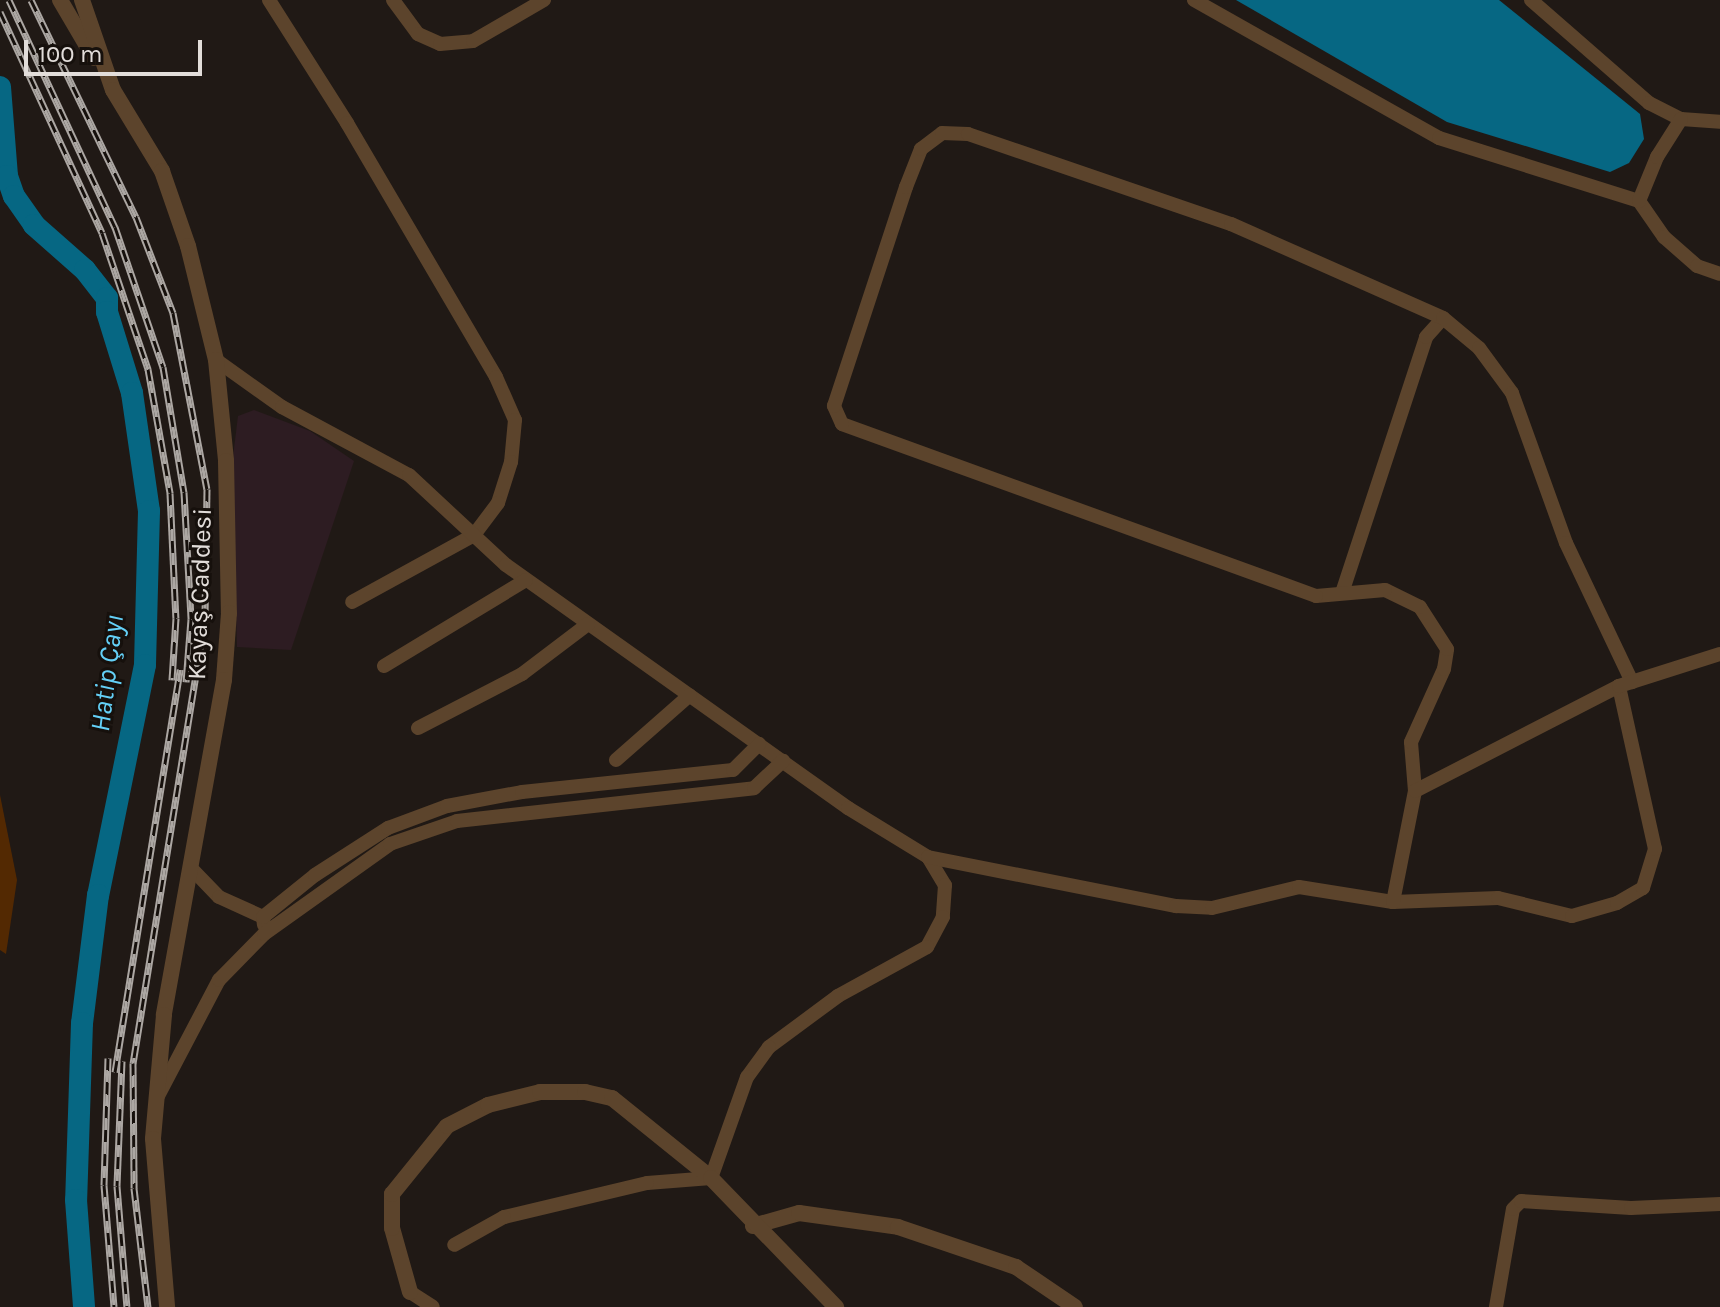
<!DOCTYPE html>
<meta charset="utf-8">
<style>
body{margin:0}
#map{position:relative;width:1720px;height:1307px;overflow:hidden;background:#201915;font-family:Karla,sans-serif}
div>[style]{position:absolute}
[style*='--x']{left:calc(var(--x)*1px);top:calc(var(--y)*1px);width:calc(var(--w)*1px);rotate:calc(var(--a)*1deg)}
.education>*{inset:0;background:#2d1c22}
.green>*{inset:0;background:#532902}
.water>*{inset:0;background:#066783}
.river>*{height:22px;margin:-11px;padding:0 11px;transform-origin:11px;border-radius:11px;background:#066783}
.minor>*{height:14px;margin:-7px;padding:0 7px;transform-origin:7px;border-radius:7px;background:#5c442c}
.tertiary>*{height:16px;margin:-8px;padding:0 8px;transform-origin:8px;border-radius:8px;background:#5c442c}
.rail>*{height:7px;margin-top:-3.5px;transform-origin:0;background:repeating-linear-gradient(90deg,#16100c 0 12px,#aca7a3 0 24px);box-sizing:border-box;border-block:2px solid #aca7a3}
span{translate:-50% -50%;white-space:nowrap;text-align:center;line-height:1.15;-webkit-text-stroke:6px #16100c;paint-order:stroke}
.street-label{font-size:26px;color:#e2ddda}
.water-label{font-size:28px;color:#64d0f7;font-style:italic}
.scale{position:absolute;left:24px;top:40px;width:178px;height:36px;box-sizing:border-box;border:4px solid #e2ddda;border-top:0;padding-left:10px;font-size:24px;line-height:28px;white-space:nowrap;color:#e2ddda;-webkit-text-stroke:6px #16100c;paint-order:stroke}
</style>
<div id="map">
<div class="education">
<i style="clip-path:polygon(254px 410px,310px 431px,354px 461px,291px 650px,237px 647px,232px 465px,238px 416px)"></i>
</div>
<div class="green">
<i style="clip-path:polygon(0 795px,17px 880px,6px 954px,0 950px)"></i>
</div>
<div class="water">
<i style="clip-path:polygon(1236px 0,1499px 0,1640px 114px,1644px 139px,1629px 163px,1610px 172px,1447px 122px)"></i>
</div>
<div class="river">
<i style="--x:0;--y:87;--w:89;--a:85.5"></i>
<i style="--x:7;--y:176;--w:21;--a:71"></i>
<i style="--x:14;--y:196;--w:35;--a:55"></i>
<i style="--x:34;--y:225;--w:68;--a:41.4"></i>
<i style="--x:85;--y:270;--w:36;--a:52"></i>
<i style="--x:107;--y:298;--w:14;--a:90"></i>
<i style="--x:107;--y:312;--w:85;--a:72.8"></i>
<i style="--x:132;--y:393;--w:119;--a:81.8"></i>
<i style="--x:149;--y:511;--w:154;--a:91.5"></i>
<i style="--x:145;--y:665;--w:235;--a:101.5"></i>
<i style="--x:98;--y:895;--w:129;--a:97.1"></i>
<i style="--x:82;--y:1023;--w:177;--a:91.9"></i>
<i style="--x:76;--y:1200;--w:107;--a:85.7"></i>
</div>
<div class="minor">
<i style="--x:269;--y:0;--w:146;--a:57.6"></i>
<i style="--x:347;--y:123;--w:294;--a:59.6"></i>
<i style="--x:496;--y:377;--w:47;--a:66.2"></i>
<i style="--x:515;--y:420;--w:42;--a:95.4"></i>
<i style="--x:511;--y:462;--w:43;--a:107.6"></i>
<i style="--x:498;--y:503;--w:40;--a:127"></i>
<i style="--x:474;--y:535;--w:139;--a:151.2"></i>
<i style="--x:393;--y:0;--w:42;--a:53.7"></i>
<i style="--x:418;--y:34;--w:24;--a:24"></i>
<i style="--x:440;--y:44;--w:33;--a:-5"></i>
<i style="--x:473;--y:41;--w:82;--a:-30"></i>
<i style="--x:1194;--y:0;--w:281;--a:29.4"></i>
<i style="--x:1439;--y:138;--w:210;--a:17.5"></i>
<i style="--x:1639;--y:201;--w:44;--a:55.2"></i>
<i style="--x:1664;--y:237;--w:44;--a:41.3"></i>
<i style="--x:1697;--y:266;--w:24;--a:19"></i>
<i style="--x:1531;--y:0;--w:157;--a:41.1"></i>
<i style="--x:1649;--y:103;--w:36;--a:27"></i>
<i style="--x:1681;--y:119;--w:39;--a:4"></i>
<i style="--x:1639;--y:201;--w:48;--a:-67.8"></i>
<i style="--x:1657;--y:157;--w:45;--a:-57.7"></i>
<i style="--x:216;--y:360;--w:81;--a:35.5"></i>
<i style="--x:282;--y:407;--w:144;--a:28.2"></i>
<i style="--x:409;--y:475;--w:132;--a:42.9"></i>
<i style="--x:506;--y:565;--w:420;--a:35.4"></i>
<i style="--x:848;--y:808;--w:94;--a:31.5"></i>
<i style="--x:928;--y:857;--w:33;--a:59"></i>
<i style="--x:945;--y:885;--w:32;--a:94"></i>
<i style="--x:943;--y:917;--w:34;--a:118"></i>
<i style="--x:927;--y:947;--w:102;--a:151.2"></i>
<i style="--x:838;--y:996;--w:86;--a:143.5"></i>
<i style="--x:769;--y:1047;--w:37;--a:126"></i>
<i style="--x:747;--y:1077;--w:107;--a:109.6"></i>
<i style="--x:711;--y:1178;--w:64;--a:175.5"></i>
<i style="--x:647;--y:1183;--w:147;--a:166.6"></i>
<i style="--x:504;--y:1217;--w:57;--a:150.8"></i>
<i style="--x:1342;--y:593;--w:269;--a:-71.8"></i>
<i style="--x:1426;--y:337;--w:25;--a:-48"></i>
<i style="--x:384;--y:666;--w:166;--a:-31.2"></i>
<i style="--x:418;--y:728;--w:117;--a:-27.4"></i>
<i style="--x:522;--y:674;--w:83;--a:-37.1"></i>
<i style="--x:616;--y:760;--w:98;--a:-41.3"></i>
<i style="--x:1415;--y:791;--w:49;--a:-94.7"></i>
<i style="--x:1411;--y:742;--w:80;--a:-65.7"></i>
<i style="--x:1444;--y:669;--w:20;--a:-81"></i>
<i style="--x:1447;--y:649;--w:50;--a:-122.7"></i>
<i style="--x:1420;--y:607;--w:39;--a:-154"></i>
<i style="--x:1385;--y:590;--w:69;--a:175"></i>
<i style="--x:1316;--y:596;--w:504;--a:-160.06"></i>
<i style="--x:842;--y:424;--w:20;--a:-114"></i>
<i style="--x:834;--y:406;--w:231;--a:-71.8"></i>
<i style="--x:906;--y:187;--w:41;--a:-68.5"></i>
<i style="--x:921;--y:149;--w:26;--a:-37"></i>
<i style="--x:942;--y:133;--w:26;--a:2"></i>
<i style="--x:968;--y:134;--w:278;--a:18.9"></i>
<i style="--x:1231;--y:224;--w:232;--a:23.9"></i>
<i style="--x:1443;--y:318;--w:47;--a:39.8"></i>
<i style="--x:1479;--y:348;--w:56;--a:53.7"></i>
<i style="--x:1512;--y:393;--w:159;--a:70.2"></i>
<i style="--x:1566;--y:543;--w:154;--a:64.6"></i>
<i style="--x:928;--y:857;--w:253;--a:11.2"></i>
<i style="--x:1176;--y:906;--w:36;--a:3"></i>
<i style="--x:1212;--y:908;--w:89;--a:-13.6"></i>
<i style="--x:1299;--y:887;--w:95;--a:9.1"></i>
<i style="--x:1393;--y:902;--w:105;--a:-2.2"></i>
<i style="--x:1498;--y:898;--w:76;--a:13.7"></i>
<i style="--x:1572;--y:916;--w:47;--a:-16.1"></i>
<i style="--x:1617;--y:903;--w:30;--a:-30"></i>
<i style="--x:1643;--y:888;--w:41;--a:-72.9"></i>
<i style="--x:1655;--y:849;--w:167;--a:-102.5"></i>
<i style="--x:191;--y:868;--w:40;--a:46"></i>
<i style="--x:219;--y:897;--w:48;--a:24.4"></i>
<i style="--x:263;--y:917;--w:8;--a:83"></i>
<i style="--x:1393;--y:902;--w:113;--a:-78.8"></i>
<i style="--x:1415;--y:791;--w:229;--a:-27.2"></i>
<i style="--x:1619;--y:686;--w:106;--a:-17.6"></i>
<i style="--x:263;--y:917;--w:67;--a:-38.9"></i>
<i style="--x:315;--y:875;--w:87;--a:-32.8"></i>
<i style="--x:388;--y:828;--w:63;--a:-20.4"></i>
<i style="--x:447;--y:806;--w:76;--a:-10.6"></i>
<i style="--x:522;--y:792;--w:212;--a:-6"></i>
<i style="--x:733;--y:770;--w:37;--a:-45"></i>
<i style="--x:158;--y:1096;--w:131;--a:-62.3"></i>
<i style="--x:219;--y:980;--w:64;--a:-45.6"></i>
<i style="--x:264;--y:934;--w:155;--a:-35.5"></i>
<i style="--x:390;--y:844;--w:71;--a:-18.9"></i>
<i style="--x:457;--y:821;--w:299;--a:-6.3"></i>
<i style="--x:754;--y:788;--w:40;--a:-43"></i>
<i style="--x:410;--y:1292;--w:27;--a:33"></i>
<i style="--x:1496;--y:1307;--w:99;--a:-80.2"></i>
<i style="--x:1513;--y:1209;--w:11;--a:-45"></i>
<i style="--x:1521;--y:1201;--w:110;--a:3.6"></i>
<i style="--x:1631;--y:1208;--w:89;--a:-2.6"></i>
</div>
<div class="tertiary">
<i style="--x:60;--y:0;--w:67;--a:59.6"></i>
<i style="--x:82;--y:0;--w:95;--a:71"></i>
<i style="--x:113;--y:90;--w:95;--a:58.8"></i>
<i style="--x:162;--y:171;--w:79;--a:70.9"></i>
<i style="--x:188;--y:246;--w:117;--a:76.2"></i>
<i style="--x:216;--y:360;--w:101;--a:84.3"></i>
<i style="--x:226;--y:461;--w:152;--a:88.9"></i>
<i style="--x:229;--y:613;--w:67;--a:94.3"></i>
<i style="--x:224;--y:680;--w:340;--a:100.2"></i>
<i style="--x:164;--y:1015;--w:124;--a:95.1"></i>
<i style="--x:153;--y:1139;--w:169;--a:85.2"></i>
<i style="--x:753;--y:1226;--w:48;--a:-15.8"></i>
<i style="--x:799;--y:1213;--w:100;--a:8"></i>
<i style="--x:898;--y:1227;--w:125;--a:18.7"></i>
<i style="--x:1016;--y:1267;--w:71;--a:34.1"></i>
<i style="--x:410;--y:1292;--w:66;--a:-105.7"></i>
<i style="--x:392;--y:1228;--w:34;--a:-90"></i>
<i style="--x:392;--y:1194;--w:87;--a:-51"></i>
<i style="--x:447;--y:1126;--w:46;--a:-27.1"></i>
<i style="--x:488;--y:1105;--w:54;--a:-14"></i>
<i style="--x:540;--y:1092;--w:45;--a:0"></i>
<i style="--x:585;--y:1092;--w:28;--a:13"></i>
<i style="--x:612;--y:1098;--w:127;--a:38.9"></i>
<i style="--x:711;--y:1178;--w:180;--a:45.9"></i>
</div>
<div class="rail">
<i style="--x:9;--y:0;--w:251;--a:65"></i>
<i style="--x:115;--y:227;--w:148;--a:71.1"></i>
<i style="--x:163;--y:367;--w:127;--a:80.5"></i>
<i style="--x:184;--y:492;--w:127;--a:86.8"></i>
<i style="--x:191;--y:619;--w:63;--a:94.5"></i>
<i style="--x:31;--y:0;--w:241;--a:64.2"></i>
<i style="--x:136;--y:217;--w:103;--a:68.9"></i>
<i style="--x:173;--y:313;--w:179;--a:79.1"></i>
<i style="--x:207;--y:489;--w:130;--a:90.9"></i>
<i style="--x:205;--y:619;--w:450;--a:99.2"></i>
<i style="--x:133;--y:1063;--w:125;--a:89.5"></i>
<i style="--x:134;--y:1188;--w:120;--a:83.3"></i>
<i style="--x:0;--y:12;--w:243;--a:65.2"></i>
<i style="--x:102;--y:233;--w:144;--a:71.3"></i>
<i style="--x:148;--y:369;--w:126;--a:79.9"></i>
<i style="--x:170;--y:493;--w:125;--a:87.3"></i>
<i style="--x:176;--y:618;--w:62;--a:93.7"></i>
<i style="--x:108;--y:1058;--w:127;--a:91.8"></i>
<i style="--x:104;--y:1185;--w:122;--a:85.3"></i>
<i style="--x:122;--y:1061;--w:125;--a:92.3"></i>
<i style="--x:117;--y:1186;--w:121;--a:85.3"></i>
<i style="--x:115;--y:1072;--w:408;--a:-80.8"></i>
</div>
<div class="street-label">
<span style="left:200px;top:594px;rotate:-88deg">Kayaş Caddesi</span>
</div>
<div class="water-label">
<span style="left:107px;top:673px;rotate:-83deg">Hatip Çayı</span>
</div>
<div class="scale">100 m</div>
</div>
